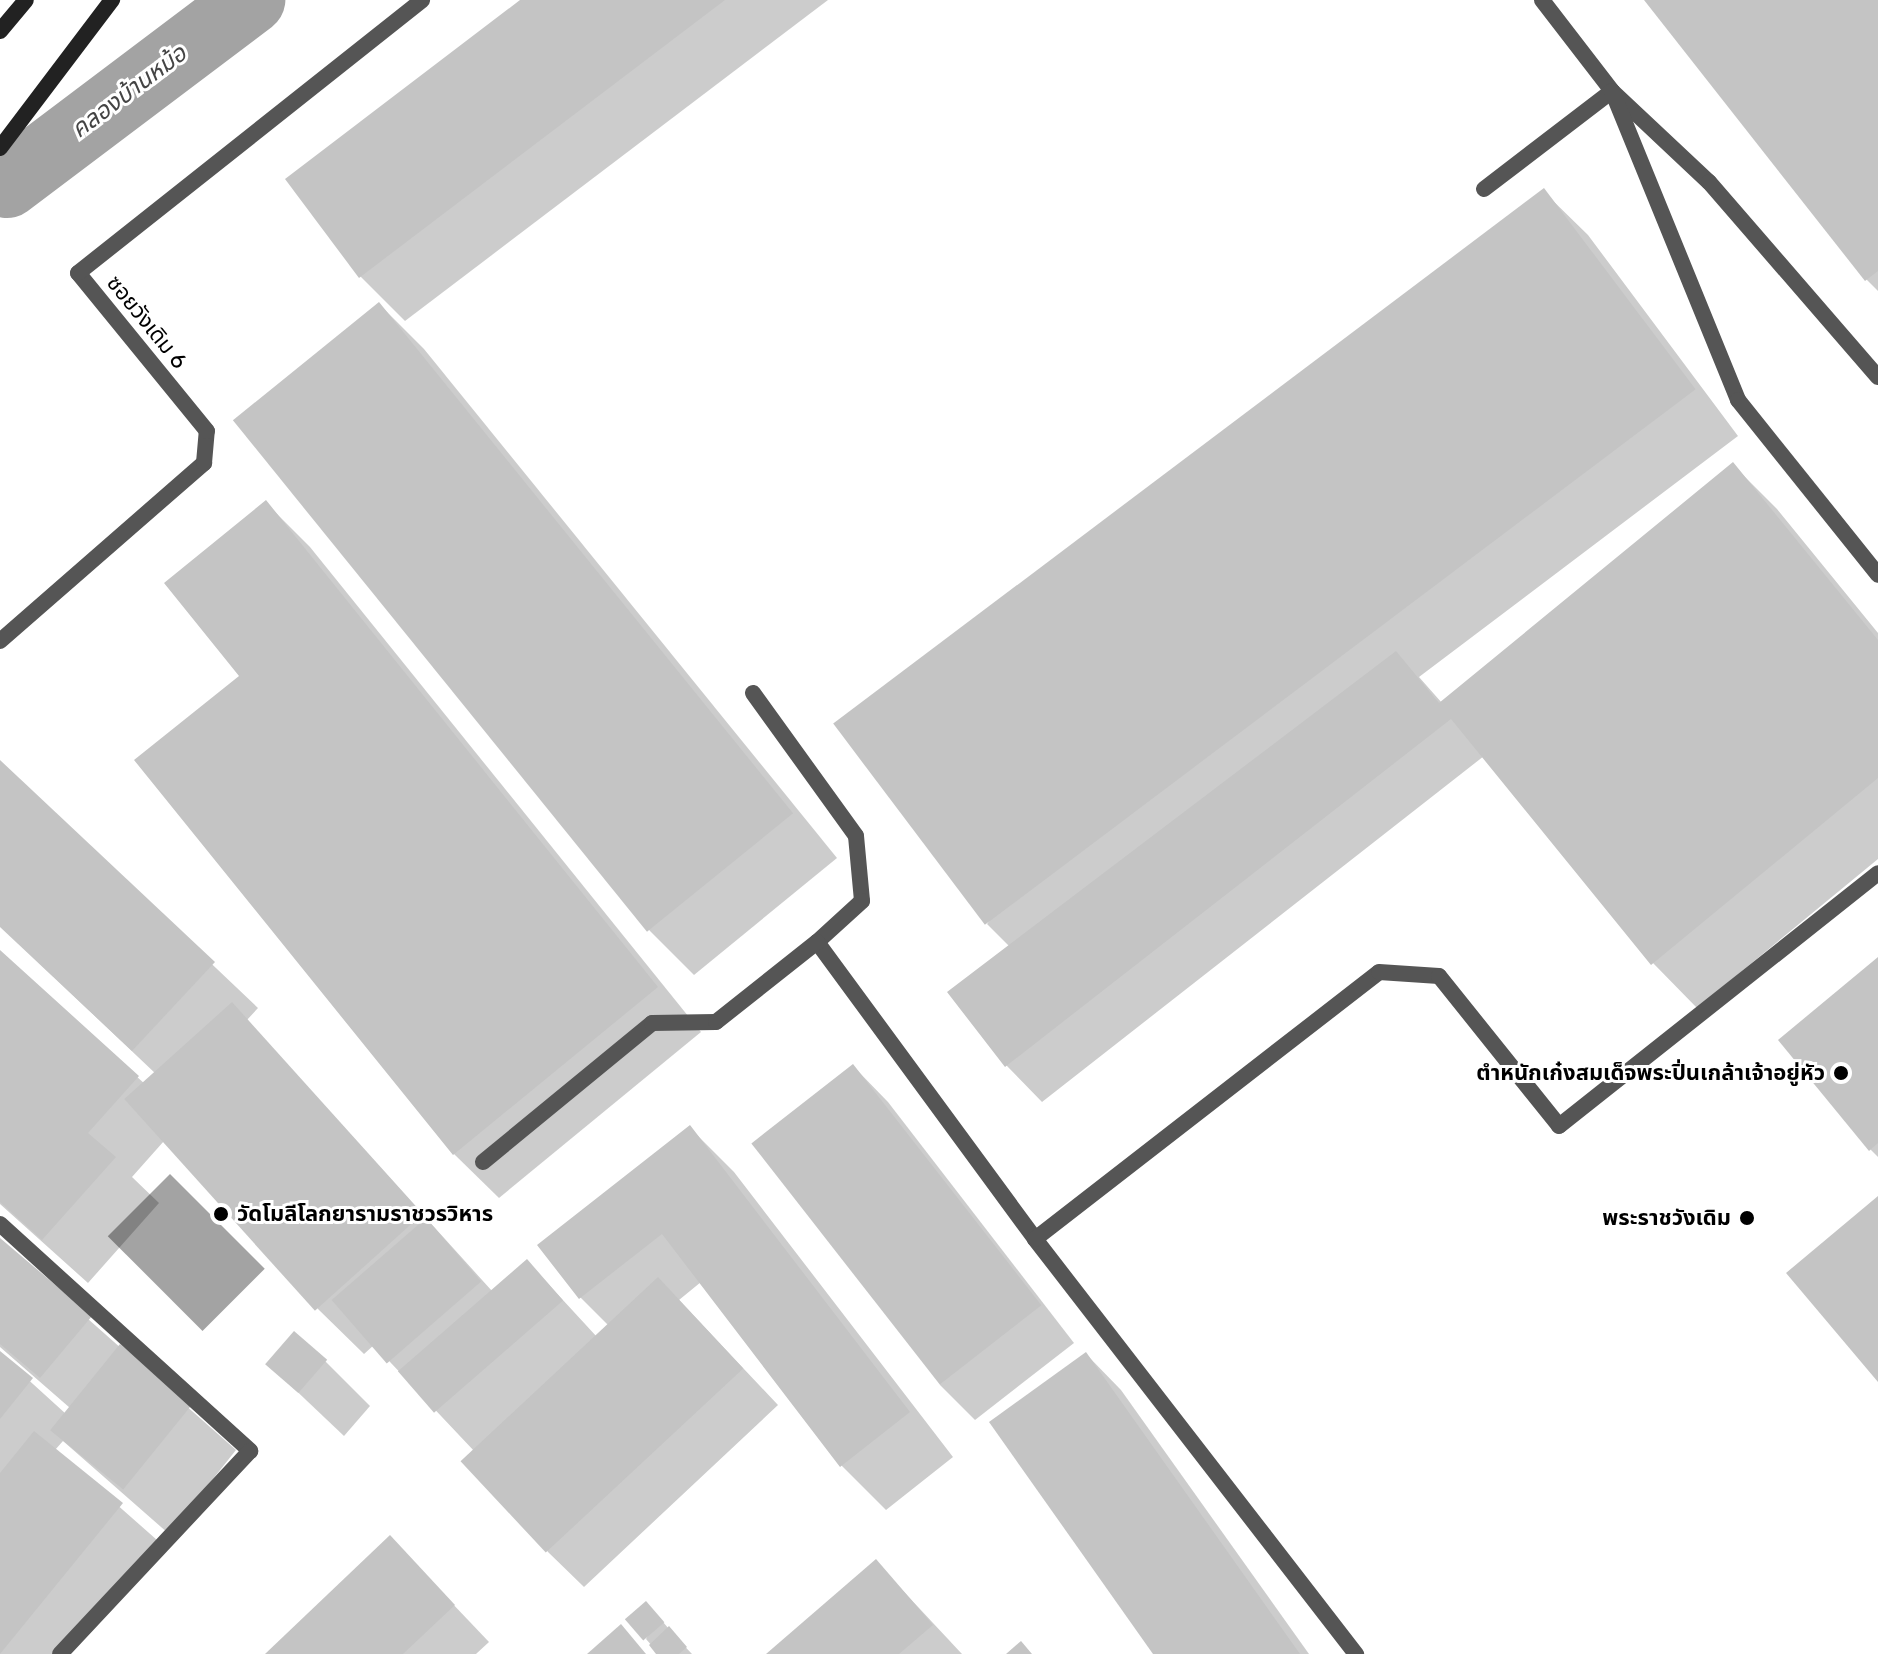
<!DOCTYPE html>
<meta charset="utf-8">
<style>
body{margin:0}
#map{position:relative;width:1878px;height:1654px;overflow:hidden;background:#fff;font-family:Rubik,"Noto Sans Thai",sans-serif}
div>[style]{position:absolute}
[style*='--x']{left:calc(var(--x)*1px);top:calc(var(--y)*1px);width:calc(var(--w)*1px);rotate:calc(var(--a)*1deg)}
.water>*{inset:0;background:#a3a3a3;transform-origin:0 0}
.shadow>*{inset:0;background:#0003}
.canal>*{height:68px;margin:-34px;padding:0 34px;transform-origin:34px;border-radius:34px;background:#a3a3a3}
.building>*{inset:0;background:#c4c4c4;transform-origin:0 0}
.service>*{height:16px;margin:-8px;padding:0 8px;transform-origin:8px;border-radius:8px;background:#555}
.minor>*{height:16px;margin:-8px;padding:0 8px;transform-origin:8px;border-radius:8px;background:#555}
.secondary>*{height:16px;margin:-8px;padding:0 8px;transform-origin:8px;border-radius:8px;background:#222}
.dots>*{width:22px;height:22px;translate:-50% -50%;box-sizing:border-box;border:4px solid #fff;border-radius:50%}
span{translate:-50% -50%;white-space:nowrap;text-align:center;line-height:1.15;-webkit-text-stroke:6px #fff;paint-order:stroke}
.street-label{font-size:22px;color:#000}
.poi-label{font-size:22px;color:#000;font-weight:700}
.right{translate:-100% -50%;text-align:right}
.left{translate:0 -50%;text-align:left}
.water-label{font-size:24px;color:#444;font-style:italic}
</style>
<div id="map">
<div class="water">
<i style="left:170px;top:1174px;width:134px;height:88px;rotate:45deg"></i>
</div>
<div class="shadow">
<i style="clip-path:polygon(523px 0,828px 0,405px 321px,361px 277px,288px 179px)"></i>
<i style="clip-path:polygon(1646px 0,1878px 0,1878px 291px,1867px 280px)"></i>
<i style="clip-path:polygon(1543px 191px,1588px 235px,1738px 436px,1419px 677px,1442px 703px,1732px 464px,1777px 509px,1878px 633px,1878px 859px,1697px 1008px,1653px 963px,1484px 756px,1042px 1102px,1007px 1066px,950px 993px,1010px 947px,987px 924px)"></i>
<i style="clip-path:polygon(379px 304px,424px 349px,837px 858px,694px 975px,650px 931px,236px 421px)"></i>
<i style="clip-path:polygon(266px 503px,310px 547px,701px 1032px,499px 1198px,454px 1154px,242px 676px)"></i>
<i style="clip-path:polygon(0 763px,258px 1008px,247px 1020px,492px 1291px,527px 1261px,597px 1337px,609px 1326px,580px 1297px,690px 1128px,734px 1172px,953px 1457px,886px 1510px,842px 1466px,701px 1282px,679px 1300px,778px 1405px,584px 1587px,548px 1552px,475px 1452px,374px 1345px,364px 1354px,319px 1310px,164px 1141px,132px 1177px,159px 1203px,88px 1283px,0 1204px,0 952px,146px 1085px,157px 1075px,0 926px)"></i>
<i style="clip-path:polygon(1878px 959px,1878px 1157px,1870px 1149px)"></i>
<i style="clip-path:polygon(853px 1066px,888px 1102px,1074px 1343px,975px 1420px,940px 1385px)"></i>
<i style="clip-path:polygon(0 1241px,236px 1450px,169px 1534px,63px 1441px,55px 1450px,157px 1540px,64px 1654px,0 1654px,0 1354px,66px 1414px,70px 1408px,0 1347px)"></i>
<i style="clip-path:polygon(1086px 1354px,1121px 1390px,1309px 1654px,1156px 1654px)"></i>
<i style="clip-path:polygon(325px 1361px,370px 1406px,344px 1436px,267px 1363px)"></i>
<i style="clip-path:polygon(390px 1538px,489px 1642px,476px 1654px,267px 1654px)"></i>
<i style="clip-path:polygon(876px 1562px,962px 1654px,769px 1654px)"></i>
<i style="clip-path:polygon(658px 1616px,674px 1635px,692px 1654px,659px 1654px,646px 1639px)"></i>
</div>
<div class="canal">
<i style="--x:7;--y:184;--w:306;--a:-37"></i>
</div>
<div class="building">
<i style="clip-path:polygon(520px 0,725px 0,359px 278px,285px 179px)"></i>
<i style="clip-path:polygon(1644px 0,1878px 0,1878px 271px,1865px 281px)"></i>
<i style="left:1544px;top:188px;width:252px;height:890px;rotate:53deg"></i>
<i style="left:379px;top:302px;width:658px;height:188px;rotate:51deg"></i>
<i style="clip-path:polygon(1733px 462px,1878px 640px,1878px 778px,1651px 965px,1451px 719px,1005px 1067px,947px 992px,1396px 651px,1439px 703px)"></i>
<i style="clip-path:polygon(266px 500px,658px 987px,453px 1155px,134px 760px,239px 676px,164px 583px)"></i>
<i style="clip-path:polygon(0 760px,215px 962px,132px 1051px,0 927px)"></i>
<i style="clip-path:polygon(0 950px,139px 1076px,88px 1133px,116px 1157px,42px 1240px,0 1202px)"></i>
<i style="clip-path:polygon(1878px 957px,1878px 1143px,1869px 1151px,1778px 1040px)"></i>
<i style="left:232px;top:1002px;width:285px;height:145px;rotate:48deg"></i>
<i style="left:853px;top:1064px;width:306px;height:129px;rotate:52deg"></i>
<i style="clip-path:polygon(690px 1125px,910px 1412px,840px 1467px,662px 1234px,579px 1299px,537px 1245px)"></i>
<i style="clip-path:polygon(1878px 1196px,1878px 1382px,1786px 1273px)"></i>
<i style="left:426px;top:1218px;width:84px;height:125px;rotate:49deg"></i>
<i style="clip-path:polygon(0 1238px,92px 1316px,40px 1378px,0 1344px)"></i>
<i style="left:527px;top:1259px;width:55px;height:171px;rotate:49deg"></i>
<i style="left:658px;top:1277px;width:125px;height:270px;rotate:47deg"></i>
<i style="left:294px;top:1331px;width:44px;height:44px;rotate:41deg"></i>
<i style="left:120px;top:1344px;width:94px;height:111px;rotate:39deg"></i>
<i style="clip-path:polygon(0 1351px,33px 1378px,0 1419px)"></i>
<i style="clip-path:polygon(1086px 1352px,1300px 1654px,1153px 1654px,989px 1422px)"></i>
<i style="clip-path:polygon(34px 1431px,123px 1503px,0 1654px,0 1473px)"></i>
<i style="clip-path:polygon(390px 1535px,455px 1605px,403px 1654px,265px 1654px)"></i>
<i style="clip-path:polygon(876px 1559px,933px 1625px,899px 1654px,766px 1654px)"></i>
<i style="left:646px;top:1601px;width:28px;height:28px;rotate:49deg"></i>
<i style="clip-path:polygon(621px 1624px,646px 1654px,587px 1654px)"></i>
<i style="clip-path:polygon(669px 1626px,687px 1647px,679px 1654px,656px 1654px,649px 1645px)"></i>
<i style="clip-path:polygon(1021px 1641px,1032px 1654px,1006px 1654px)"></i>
</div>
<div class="service">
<i style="--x:1542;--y:0;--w:115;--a:52.4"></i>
<i style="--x:1612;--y:91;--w:133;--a:43.2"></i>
<i style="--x:1709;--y:182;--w:258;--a:49.1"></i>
<i style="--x:1484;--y:189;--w:161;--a:-37.4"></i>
<i style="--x:1612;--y:91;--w:334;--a:67.8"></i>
<i style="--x:1738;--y:400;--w:224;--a:51.3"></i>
<i style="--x:753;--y:693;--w:176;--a:54.2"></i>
<i style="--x:856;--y:836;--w:65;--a:84.7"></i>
<i style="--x:862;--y:901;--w:61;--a:137.7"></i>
<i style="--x:817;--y:942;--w:368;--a:53.7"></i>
<i style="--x:1035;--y:1239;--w:525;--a:52.28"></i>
<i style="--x:483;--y:1162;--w:219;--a:-39.4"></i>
<i style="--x:652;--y:1023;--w:64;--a:-0.9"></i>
<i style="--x:716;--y:1022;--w:129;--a:-38.4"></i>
<i style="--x:0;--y:1224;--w:338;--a:42.2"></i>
<i style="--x:250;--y:1451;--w:278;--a:133.1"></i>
<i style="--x:1035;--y:1239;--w:435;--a:-37.8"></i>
<i style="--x:1379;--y:972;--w:60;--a:3.8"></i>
<i style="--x:1439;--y:976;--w:192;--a:51.3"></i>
<i style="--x:1559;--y:1126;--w:407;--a:-38.4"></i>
</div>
<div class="minor">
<i style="--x:0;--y:641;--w:271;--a:-41.1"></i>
<i style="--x:204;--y:463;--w:32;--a:-85"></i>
<i style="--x:207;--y:431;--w:204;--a:-129.2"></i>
<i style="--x:78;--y:273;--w:439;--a:-38.4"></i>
</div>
<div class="secondary">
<i style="--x:0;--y:31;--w:40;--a:-50"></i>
<i style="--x:0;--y:148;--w:186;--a:-52.9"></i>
</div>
<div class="dots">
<i style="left:1841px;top:1073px;background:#000"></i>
<i style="left:221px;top:1214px;background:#000"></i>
<i style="left:1747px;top:1218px;background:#000"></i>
</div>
<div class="street-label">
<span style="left:147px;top:322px;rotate:51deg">ซอยวังเดิม 6</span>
</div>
<div class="poi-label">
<span class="right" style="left:1825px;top:1073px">ตำหนักเก๋งสมเด็จพระปิ่นเกล้าเจ้าอยู่หัว</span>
<span class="left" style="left:237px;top:1214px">วัดโมลีโลกยารามราชวรวิหาร</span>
<span class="right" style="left:1731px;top:1218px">พระราชวังเดิม</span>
</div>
<div class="water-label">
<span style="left:129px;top:92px;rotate:-37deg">คลองบ้านหม้อ</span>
</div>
</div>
